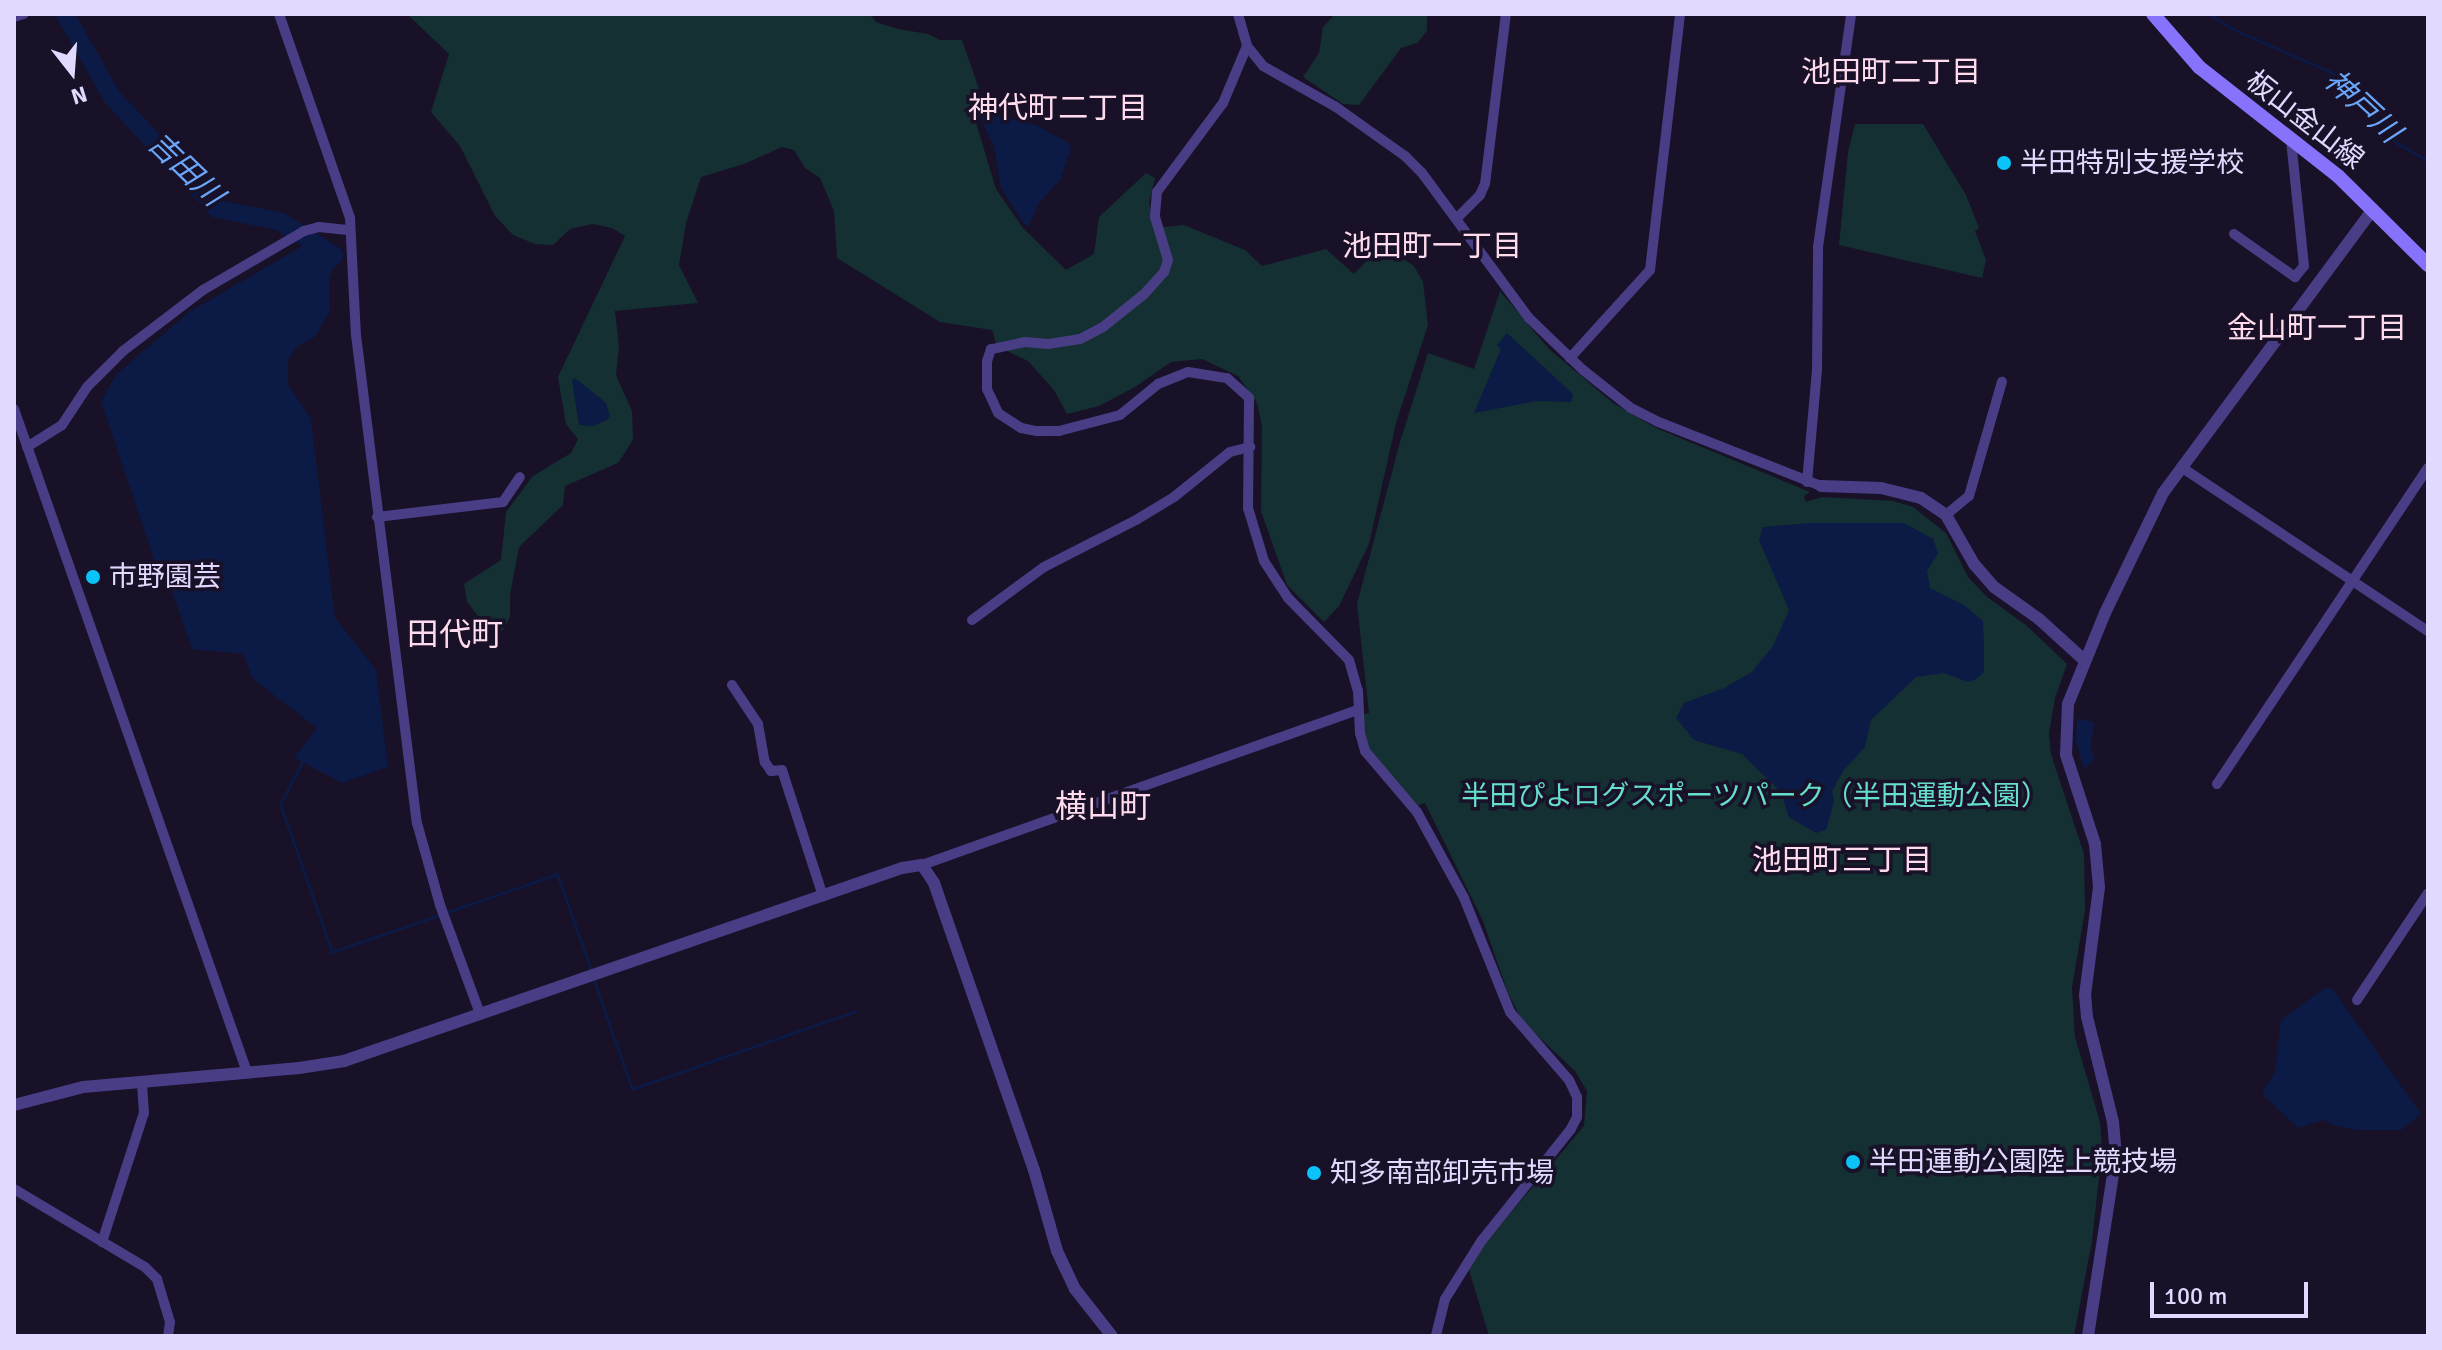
<!DOCTYPE html>
<meta charset="utf-8">
<style>
body{margin:0}
#map{position:relative;width:2442px;height:1350px;overflow:hidden;background:#181128;font-family:Signika,"Noto Sans JP",sans-serif}
div>[style]{position:absolute}
[style*='--x']{left:calc(var(--x)*1px);top:calc(var(--y)*1px);width:calc(var(--w)*1px);rotate:calc(var(--a)*1deg)}
.green>*{inset:0;background:#143032}
.water>*{inset:0;background:#0c1a46}
.stream>*{height:3px;margin:-1.5px;padding:0 1.5px;transform-origin:1.5px;border-radius:1.5px;background:#0c1a46}
.river>*{height:18px;margin:-9px;padding:0 9px;transform-origin:9px;border-radius:9px;background:#0c1a46}
.minor>*{height:10px;margin:-5px;padding:0 5px;transform-origin:5px;border-radius:5px;background:#493d86}
.tertiary>*{height:12px;margin:-6px;padding:0 6px;transform-origin:6px;border-radius:6px;background:#493d86}
.secondary>*{height:14px;margin:-7px;padding:0 7px;transform-origin:7px;border-radius:7px;background:#8773fb}
.dots>*{width:22px;height:22px;translate:-50% -50%;box-sizing:border-box;border:4px solid #181128;border-radius:50%}
span{translate:-50% -50%;white-space:nowrap;text-align:center;line-height:1.15;-webkit-text-stroke:7px #181128;paint-order:stroke}
.street-label{font-size:28px;color:#e2d9fe}
.poi-label{font-size:28px;color:#e2d9fe}
.left{translate:0 -50%;text-align:left}
.park-label{font-size:28px;color:#66dece}
.neighbourhood-label{font-size:30px;color:#fedbed}
.water-label{font-size:30px;color:#6aa7fb;font-style:italic}
.quarter-label{font-size:32px;color:#fedbed}
.frame{position:absolute;inset:0;border:16px solid #e2d9fe;pointer-events:none}
.north{position:absolute;left:32px;top:32px;width:80px;height:80px;-webkit-text-stroke:6px #181128;paint-order:stroke;rotate:163deg;font-size:22px;font-weight:700;line-height:32px;text-align:center;color:#e2d9fe}
.north::after{content:'';display:block;margin:auto;width:28px;height:36px;background:#e2d9fe;clip-path:polygon(50% 0,100% 100%,50% 72%,0 100%)}
.scale{position:absolute;left:2150px;top:1282px;width:158px;height:36px;box-sizing:border-box;border:4px solid #e2d9fe;border-top:0;padding-left:10px;font-size:24px;line-height:28px;white-space:nowrap;color:#e2d9fe;-webkit-text-stroke:6px #181128;paint-order:stroke}
</style>
<div id="map">
<div class="green">
<i style="clip-path:polygon(407px 14px,870px 14px,876px 22px,898px 29px,928px 34px,940px 40px,962px 40px,979px 89px,974px 116px,996px 189px,1023px 228px,1066px 270px,1094px 254px,1099px 217px,1146px 173px,1155px 178px,1149px 203px,1154px 228px,1184px 225px,1245px 250px,1262px 266px,1326px 249px,1354px 274px,1387px 240px,1402px 230px,1400px 257px,1414px 266px,1423px 282px,1428px 325px,1396px 423px,1369px 544px,1339px 606px,1324px 622px,1287px 585px,1261px 511px,1262px 426px,1257px 403px,1238px 376px,1202px 359px,1171px 362px,1135px 387px,1099px 406px,1067px 414px,1054px 390px,1028px 361px,997px 346px,992px 330px,940px 322px,837px 258px,834px 211px,820px 178px,805px 168px,794px 150px,782px 147px,744px 164px,701px 177px,686px 223px,679px 265px,698px 303px,615px 311px,619px 346px,616px 375px,632px 411px,633px 440px,618px 463px,565px 486px,563px 505px,519px 547px,510px 595px,510px 617px,502px 631px,488px 629px,467px 602px,464px 584px,501px 560px,506px 512px,533px 476px,571px 453px,578px 439px,566px 424px,558px 377px,625px 236px,612px 228px,592px 224px,570px 229px,553px 245px,535px 244px,513px 235px,495px 216px,460px 146px,431px 112px,449px 54px)"></i>
<i style="clip-path:polygon(1335px 14px,1427px 14px,1427px 31px,1417px 43px,1401px 48px,1359px 105px,1343px 104px,1303px 77px,1319px 53px,1323px 27px)"></i>
<i style="clip-path:polygon(1855px 124px,1923px 124px,1966px 195px,1979px 228px,1975px 231px,1986px 260px,1982px 278px,1839px 245px,1848px 152px)"></i>
<i style="clip-path:polygon(1500px 291px,1549px 349px,1613px 403px,1656px 428px,1810px 492px,1804px 496px,1806px 502px,1822px 497px,1893px 501px,1913px 507px,1946px 533px,1968px 577px,1986px 596px,2027px 626px,2067px 664px,2055px 698px,2049px 733px,2051px 754px,2084px 854px,2085px 911px,2072px 987px,2075px 1037px,2100px 1122px,2102px 1150px,2092px 1241px,2074px 1336px,1489px 1336px,1469px 1270px,1486px 1242px,1584px 1126px,1587px 1091px,1575px 1071px,1523px 1022px,1508px 993px,1483px 921px,1425px 803px,1416px 806px,1369px 749px,1361px 715px,1369px 713px,1357px 604px,1400px 442px,1428px 353px,1474px 369px)"></i>
</div>
<div class="water">
<i style="clip-path:polygon(984px 112px,1036px 125px,1069px 143px,1071px 150px,1060px 180px,1039px 203px,1029px 226px,1024px 224px,1001px 188px,994px 147px,981px 119px)"></i>
<i style="clip-path:polygon(306px 244px,336px 262px,329px 278px,330px 311px,315px 337px,296px 347px,288px 361px,288px 384px,311px 419px,335px 618px,376px 670px,388px 767px,342px 783px,294px 758px,317px 728px,253px 679px,243px 654px,192px 649px,168px 580px,162px 583px,101px 401px,117px 374px,189px 312px)"></i>
<i style="clip-path:polygon(1507px 333px,1573px 394px,1571px 402px,1536px 401px,1474px 413px,1501px 349px,1497px 345px)"></i>
<i style="clip-path:polygon(575px 378px,606px 403px,610px 416px,607px 420px,593px 426px,579px 425px,572px 381px)"></i>
<i style="clip-path:polygon(1810px 523px,1904px 523px,1933px 539px,1938px 553px,1927px 571px,1930px 588px,1964px 605px,1983px 621px,1984px 646px,1984px 672px,1976px 679px,1968px 682px,1944px 673px,1916px 677px,1871px 720px,1865px 747px,1843px 771px,1832px 791px,1834px 801px,1826px 830px,1816px 833px,1789px 817px,1780px 791px,1742px 754px,1694px 740px,1676px 718px,1684px 703px,1724px 688px,1752px 672px,1773px 646px,1789px 610px,1759px 540px,1763px 527px)"></i>
<i style="clip-path:polygon(2077px 718px,2094px 722px,2091px 746px,2094px 760px,2084px 769px,2076px 742px)"></i>
<i style="clip-path:polygon(2325px 988px,2332px 988px,2421px 1114px,2401px 1130px,2358px 1130px,2333px 1125px,2324px 1120px,2298px 1128px,2262px 1094px,2275px 1071px,2281px 1020px)"></i>
</div>
<div class="stream">
<i style="--x:2209;--y:14;--w:31;--a:32"></i>
<i style="--x:2235;--y:30;--w:107;--a:23.7"></i>
<i style="--x:2333;--y:73;--w:95;--a:47.6"></i>
<i style="--x:2397;--y:143;--w:36;--a:30"></i>
<i style="--x:303;--y:761;--w:49;--a:118.1"></i>
<i style="--x:280;--y:804;--w:157;--a:70.6"></i>
<i style="--x:332;--y:952;--w:238;--a:-19.1"></i>
<i style="--x:557;--y:874;--w:105;--a:70.5"></i>
<i style="--x:594;--y:981;--w:114;--a:70.6"></i>
<i style="--x:632;--y:1089;--w:237;--a:-19.2"></i>
</div>
<div class="river">
<i style="--x:65;--y:14;--w:95;--a:60.5"></i>
<i style="--x:112;--y:97;--w:154;--a:46.8"></i>
<i style="--x:217;--y:209;--w:63;--a:11"></i>
<i style="--x:279;--y:221;--w:65;--a:31.7"></i>
<i style="--x:334;--y:255;--w:28;--a:134"></i>
</div>
<div class="minor">
<i style="--x:279;--y:14;--w:216;--a:70.8"></i>
<i style="--x:350;--y:218;--w:117;--a:87.1"></i>
<i style="--x:356;--y:335;--w:492;--a:82.9"></i>
<i style="--x:417;--y:823;--w:85;--a:74.3"></i>
<i style="--x:440;--y:905;--w:116;--a:69.8"></i>
<i style="--x:1238;--y:14;--w:33;--a:74"></i>
<i style="--x:1247;--y:46;--w:26;--a:51"></i>
<i style="--x:1263;--y:66;--w:84;--a:29.3"></i>
<i style="--x:1336;--y:107;--w:85;--a:35.4"></i>
<i style="--x:1405;--y:156;--w:24;--a:45"></i>
<i style="--x:1422;--y:173;--w:180;--a:53.6"></i>
<i style="--x:1529;--y:318;--w:75;--a:43.9"></i>
<i style="--x:1583;--y:370;--w:61;--a:38.4"></i>
<i style="--x:1631;--y:408;--w:28;--a:27"></i>
<i style="--x:1656;--y:421;--w:177;--a:21.5"></i>
<i style="--x:14;--y:17;--w:10;--a:-17"></i>
<i style="--x:1247;--y:46;--w:62;--a:112.8"></i>
<i style="--x:1223;--y:103;--w:111;--a:126.6"></i>
<i style="--x:1157;--y:192;--w:25;--a:95"></i>
<i style="--x:1155;--y:217;--w:45;--a:73.2"></i>
<i style="--x:1168;--y:260;--w:13;--a:108"></i>
<i style="--x:1164;--y:272;--w:31;--a:132"></i>
<i style="--x:1143;--y:295;--w:51;--a:141.3"></i>
<i style="--x:1103;--y:327;--w:26;--a:152"></i>
<i style="--x:1080;--y:339;--w:31;--a:171"></i>
<i style="--x:1049;--y:344;--w:24;--a:-175"></i>
<i style="--x:1025;--y:342;--w:35;--a:168"></i>
<i style="--x:991;--y:349;--w:13;--a:108"></i>
<i style="--x:987;--y:361;--w:28;--a:90"></i>
<i style="--x:987;--y:389;--w:26;--a:65"></i>
<i style="--x:998;--y:413;--w:27;--a:33"></i>
<i style="--x:1021;--y:428;--w:16;--a:11"></i>
<i style="--x:1037;--y:431;--w:22;--a:0"></i>
<i style="--x:1059;--y:431;--w:63;--a:-14.7"></i>
<i style="--x:1120;--y:415;--w:49;--a:-39.2"></i>
<i style="--x:1158;--y:384;--w:32;--a:-22"></i>
<i style="--x:1188;--y:372;--w:39;--a:9"></i>
<i style="--x:1227;--y:378;--w:30;--a:42"></i>
<i style="--x:1249;--y:398;--w:110;--a:90.5"></i>
<i style="--x:1248;--y:508;--w:55;--a:73.2"></i>
<i style="--x:1264;--y:561;--w:44;--a:57"></i>
<i style="--x:1288;--y:598;--w:87;--a:45.5"></i>
<i style="--x:1349;--y:660;--w:32;--a:74"></i>
<i style="--x:1358;--y:691;--w:42;--a:87.3"></i>
<i style="--x:1360;--y:733;--w:19;--a:74"></i>
<i style="--x:1365;--y:751;--w:80;--a:49.6"></i>
<i style="--x:1417;--y:812;--w:98;--a:61.3"></i>
<i style="--x:1464;--y:898;--w:123;--a:68"></i>
<i style="--x:1510;--y:1012;--w:90;--a:49.1"></i>
<i style="--x:1569;--y:1080;--w:19;--a:65"></i>
<i style="--x:1577;--y:1097;--w:20;--a:90"></i>
<i style="--x:1577;--y:1117;--w:13;--a:117"></i>
<i style="--x:1571;--y:1129;--w:142;--a:128.7"></i>
<i style="--x:1482;--y:1240;--w:70;--a:122.1"></i>
<i style="--x:1445;--y:1299;--w:38;--a:104"></i>
<i style="--x:1457;--y:218;--w:33;--a:-45"></i>
<i style="--x:1480;--y:195;--w:12;--a:-66"></i>
<i style="--x:1485;--y:184;--w:171;--a:-83"></i>
<i style="--x:2234;--y:234;--w:75;--a:35.2"></i>
<i style="--x:2295;--y:277;--w:14;--a:-51"></i>
<i style="--x:2304;--y:266;--w:127;--a:-95.9"></i>
<i style="--x:1570;--y:358;--w:119;--a:-47.7"></i>
<i style="--x:1650;--y:270;--w:258;--a:-83.3"></i>
<i style="--x:14;--y:409;--w:703;--a:70.64"></i>
<i style="--x:27;--y:447;--w:41;--a:-32.2"></i>
<i style="--x:62;--y:425;--w:45;--a:-56.7"></i>
<i style="--x:87;--y:387;--w:51;--a:-45"></i>
<i style="--x:123;--y:351;--w:101;--a:-37.3"></i>
<i style="--x:203;--y:290;--w:117;--a:-30.3"></i>
<i style="--x:304;--y:231;--w:16;--a:-15"></i>
<i style="--x:319;--y:227;--w:31;--a:6"></i>
<i style="--x:2181;--y:467;--w:296;--a:33.6"></i>
<i style="--x:1807;--y:482;--w:112;--a:-84.9"></i>
<i style="--x:1817;--y:370;--w:123;--a:-89.5"></i>
<i style="--x:1818;--y:247;--w:235;--a:-81.9"></i>
<i style="--x:1946;--y:515;--w:30;--a:-40"></i>
<i style="--x:1969;--y:496;--w:119;--a:-73.9"></i>
<i style="--x:377;--y:517;--w:127;--a:-6.8"></i>
<i style="--x:503;--y:502;--w:30;--a:-56"></i>
<i style="--x:972;--y:620;--w:89;--a:-36.4"></i>
<i style="--x:1044;--y:567;--w:103;--a:-27.1"></i>
<i style="--x:1136;--y:520;--w:44;--a:-31.2"></i>
<i style="--x:1174;--y:497;--w:72;--a:-38.8"></i>
<i style="--x:1230;--y:452;--w:21;--a:-14"></i>
<i style="--x:732;--y:685;--w:47;--a:56.3"></i>
<i style="--x:758;--y:724;--w:39;--a:80"></i>
<i style="--x:765;--y:762;--w:11;--a:56"></i>
<i style="--x:771;--y:771;--w:11;--a:-5"></i>
<i style="--x:782;--y:770;--w:133;--a:72"></i>
<i style="--x:2217;--y:784;--w:380;--a:-56.3"></i>
<i style="--x:922;--y:865;--w:463;--a:-19.6"></i>
<i style="--x:2357;--y:1000;--w:128;--a:-56.4"></i>
<i style="--x:14;--y:1189;--w:152;--a:30.8"></i>
<i style="--x:145;--y:1267;--w:17;--a:45"></i>
<i style="--x:157;--y:1279;--w:45;--a:73.2"></i>
<i style="--x:170;--y:1322;--w:14;--a:98"></i>
<i style="--x:102;--y:1242;--w:136;--a:-72"></i>
<i style="--x:144;--y:1113;--w:32;--a:-94"></i>
</div>
<div class="tertiary">
<i style="--x:1821;--y:486;--w:60;--a:1.9"></i>
<i style="--x:1881;--y:488;--w:41;--a:14"></i>
<i style="--x:1921;--y:498;--w:30;--a:34"></i>
<i style="--x:1946;--y:515;--w:56;--a:60.3"></i>
<i style="--x:1974;--y:564;--w:30;--a:49"></i>
<i style="--x:1994;--y:587;--w:55;--a:35.4"></i>
<i style="--x:2039;--y:619;--w:61;--a:42.3"></i>
<i style="--x:14;--y:1105;--w:71;--a:-14.6"></i>
<i style="--x:83;--y:1087;--w:217;--a:-5"></i>
<i style="--x:299;--y:1068;--w:46;--a:-8.8"></i>
<i style="--x:344;--y:1061;--w:590;--a:-19.08"></i>
<i style="--x:902;--y:868;--w:20;--a:-9"></i>
<i style="--x:922;--y:865;--w:22;--a:56"></i>
<i style="--x:934;--y:883;--w:304;--a:70.8"></i>
<i style="--x:1034;--y:1170;--w:84;--a:74.1"></i>
<i style="--x:1057;--y:1251;--w:42;--a:64.7"></i>
<i style="--x:1075;--y:1289;--w:60;--a:51.8"></i>
<i style="--x:2088;--y:1336;--w:182;--a:-81.2"></i>
<i style="--x:2116;--y:1156;--w:34;--a:-95"></i>
<i style="--x:2113;--y:1122;--w:108;--a:-103.9"></i>
<i style="--x:2087;--y:1017;--w:22;--a:-95"></i>
<i style="--x:2085;--y:995;--w:109;--a:-82.6"></i>
<i style="--x:2099;--y:887;--w:43;--a:-95.3"></i>
<i style="--x:2095;--y:844;--w:94;--a:-108"></i>
<i style="--x:2066;--y:755;--w:51;--a:-87.8"></i>
<i style="--x:2068;--y:704;--w:98;--a:-67.9"></i>
<i style="--x:2105;--y:613;--w:133;--a:-64.2"></i>
<i style="--x:2163;--y:493;--w:353;--a:-53.5"></i>
</div>
<div class="secondary">
<i style="--x:2153;--y:14;--w:70;--a:49"></i>
<i style="--x:2199;--y:67;--w:177;--a:38.1"></i>
<i style="--x:2338;--y:176;--w:127;--a:44.7"></i>
</div>
<div class="dots">
<i style="left:2004px;top:163px;background:#0ac4f9"></i>
<i style="left:93px;top:577px;background:#0ac4f9"></i>
<i style="left:1853px;top:1162px;background:#0ac4f9"></i>
<i style="left:1314px;top:1173px;background:#0ac4f9"></i>
</div>
<div class="street-label">
<span style="left:2305px;top:120px;rotate:38deg">板山金山線</span>
</div>
<div class="poi-label">
<span class="left" style="left:2020px;top:163px">半田特別支援学校</span>
<span class="left" style="left:109px;top:577px">市野園芸</span>
<span class="left" style="left:1869px;top:1162px">半田運動公園陸上競技場</span>
<span class="left" style="left:1330px;top:1173px">知多南部卸売市場</span>
</div>
<div class="park-label">
<span style="left:1755px;top:796px">半田ぴよログスポーツパーク（半田運動公園）</span>
</div>
<div class="neighbourhood-label">
<span style="left:1891px;top:73px">池田町二丁目</span>
<span style="left:1058px;top:109px">神代町二丁目</span>
<span style="left:1432px;top:247px">池田町一丁目</span>
<span style="left:2317px;top:329px">金山町一丁目</span>
<span style="left:1842px;top:861px">池田町三丁目</span>
</div>
<div class="water-label">
<span style="left:2362px;top:107px;rotate:43deg">神戸川</span>
<span style="left:185px;top:170px;rotate:44deg">吉田川</span>
</div>
<div class="quarter-label">
<span style="left:455px;top:635px">田代町</span>
<span style="left:1103px;top:807px">横山町</span>
</div>
<div class="frame"></div>
<div class="north">N</div>
<div class="scale">100 m</div>
</div>
